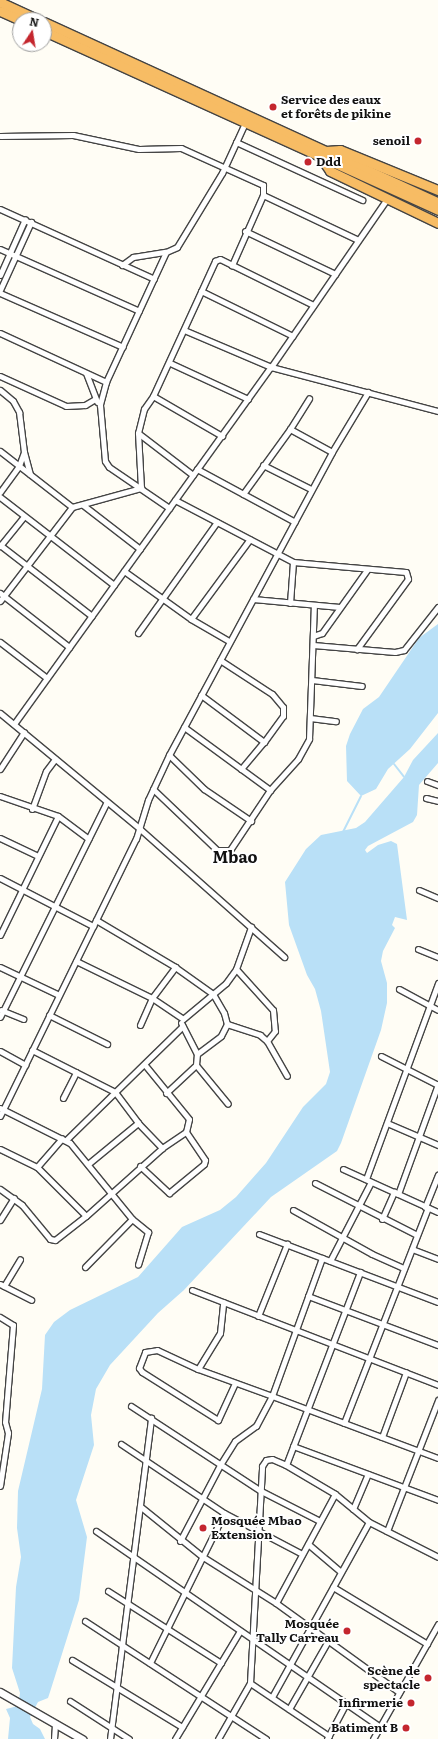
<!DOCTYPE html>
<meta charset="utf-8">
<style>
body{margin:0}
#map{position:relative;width:438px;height:1739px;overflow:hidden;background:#fffdf5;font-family:Literata,serif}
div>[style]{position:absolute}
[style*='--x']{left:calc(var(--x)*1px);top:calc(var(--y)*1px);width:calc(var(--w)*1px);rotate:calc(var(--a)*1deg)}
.water>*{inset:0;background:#b9e0f7}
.stream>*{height:2px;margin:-1px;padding:0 1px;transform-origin:1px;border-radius:1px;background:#b9e0f7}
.roads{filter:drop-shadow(1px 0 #444) drop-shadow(-1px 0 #444) drop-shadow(0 1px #444) drop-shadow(0 -1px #444)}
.minor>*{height:5px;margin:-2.5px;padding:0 2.5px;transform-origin:2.5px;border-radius:2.5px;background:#fff}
.tertiary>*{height:7px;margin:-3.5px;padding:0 3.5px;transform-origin:3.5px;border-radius:3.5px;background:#fff}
.trunk>*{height:9px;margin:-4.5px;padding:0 4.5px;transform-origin:4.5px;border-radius:4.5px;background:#f7bc64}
.dots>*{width:11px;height:11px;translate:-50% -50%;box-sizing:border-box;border:2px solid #fff;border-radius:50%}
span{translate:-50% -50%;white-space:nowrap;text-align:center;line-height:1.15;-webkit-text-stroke:4px #fff;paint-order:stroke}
.poi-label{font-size:12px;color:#111;font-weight:700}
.left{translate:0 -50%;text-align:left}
.right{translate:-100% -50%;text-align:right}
.district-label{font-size:16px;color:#111;font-weight:700}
.north{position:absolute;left:12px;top:12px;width:40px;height:40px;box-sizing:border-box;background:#fff;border:1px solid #a0a0a0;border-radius:50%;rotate:12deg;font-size:11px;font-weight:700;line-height:16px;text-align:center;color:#111}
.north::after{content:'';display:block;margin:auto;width:14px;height:18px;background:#c4262e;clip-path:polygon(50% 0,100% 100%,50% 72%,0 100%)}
</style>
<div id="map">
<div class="water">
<i style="clip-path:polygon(438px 624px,438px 713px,410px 749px,388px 769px,376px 789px,361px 796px,347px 781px,346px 746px,350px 734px,363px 709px,379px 697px,419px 638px)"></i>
<i style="clip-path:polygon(438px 733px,438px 763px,419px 785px,417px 815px,413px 822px,368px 846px,365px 850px,367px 853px,378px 845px,391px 841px,397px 844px,407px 920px,395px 917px,392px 925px,395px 928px,383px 951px,381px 961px,387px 983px,387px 1003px,381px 1030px,341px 1143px,337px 1151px,271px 1197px,184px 1290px,158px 1313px,110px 1365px,96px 1389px,91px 1415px,94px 1445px,76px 1500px,87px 1537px,79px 1600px,50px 1692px,48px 1698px,38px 1702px,30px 1717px,33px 1724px,40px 1729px,45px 1739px,8px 1739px,10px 1718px,6px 1709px,18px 1706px,20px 1693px,12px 1668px,16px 1587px,21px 1557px,17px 1528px,18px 1491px,42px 1389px,45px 1335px,54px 1322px,70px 1310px,138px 1277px,182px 1227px,220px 1210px,236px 1197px,266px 1163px,303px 1107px,326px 1084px,330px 1072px,321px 1011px,315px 989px,307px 975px,289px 925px,285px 882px,306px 849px,321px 835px,356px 828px,365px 822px,404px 777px,413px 760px)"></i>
</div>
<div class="stream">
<i style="--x:394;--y:764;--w:16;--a:52"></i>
<i style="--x:343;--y:832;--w:40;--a:-63.4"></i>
</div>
<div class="roads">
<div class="minor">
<i style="--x:0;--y:136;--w:73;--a:-0.8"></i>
<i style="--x:73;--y:135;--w:67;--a:12"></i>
<i style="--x:139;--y:149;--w:42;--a:-1.4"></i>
<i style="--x:181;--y:148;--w:90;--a:24.3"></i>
<i style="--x:263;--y:185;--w:10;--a:90"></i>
<i style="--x:263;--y:195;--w:77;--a:113.9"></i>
<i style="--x:236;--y:142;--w:139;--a:24.7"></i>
<i style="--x:263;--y:195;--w:105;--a:25.3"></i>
<i style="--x:0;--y:209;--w:169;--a:24.4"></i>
<i style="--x:245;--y:231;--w:100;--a:25.5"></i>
<i style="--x:0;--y:249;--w:152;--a:24"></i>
<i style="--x:166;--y:252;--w:143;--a:114.8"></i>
<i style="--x:106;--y:382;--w:24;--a:105"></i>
<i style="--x:100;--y:405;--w:56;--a:84.9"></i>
<i style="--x:105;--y:461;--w:7;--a:56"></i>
<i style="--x:109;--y:467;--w:73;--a:34.3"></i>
<i style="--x:122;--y:265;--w:14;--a:-36"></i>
<i style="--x:133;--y:257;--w:33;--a:-9"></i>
<i style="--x:166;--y:252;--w:12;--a:-24"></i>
<i style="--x:177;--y:247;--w:87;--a:-58.7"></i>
<i style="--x:222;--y:173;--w:55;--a:-65.3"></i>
<i style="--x:0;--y:275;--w:61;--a:-65.9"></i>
<i style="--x:0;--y:290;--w:75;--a:-65.5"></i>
<i style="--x:201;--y:291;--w:102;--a:26.1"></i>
<i style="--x:0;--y:293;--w:134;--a:23.7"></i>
<i style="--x:184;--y:330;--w:95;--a:23"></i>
<i style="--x:271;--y:367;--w:173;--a:14.8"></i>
<i style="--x:0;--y:333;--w:117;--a:24.8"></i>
<i style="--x:170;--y:363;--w:86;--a:24.8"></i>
<i style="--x:86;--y:373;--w:31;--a:69"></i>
<i style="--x:0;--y:376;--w:72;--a:24.4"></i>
<i style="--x:66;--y:406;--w:19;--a:-3"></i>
<i style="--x:85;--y:405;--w:12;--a:-31"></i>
<i style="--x:0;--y:390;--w:17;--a:40"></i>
<i style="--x:13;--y:401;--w:13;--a:61"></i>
<i style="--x:19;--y:412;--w:40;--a:82.9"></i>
<i style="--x:24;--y:452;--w:15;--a:110"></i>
<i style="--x:19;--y:466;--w:32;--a:126"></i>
<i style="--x:153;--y:396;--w:149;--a:-65.3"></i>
<i style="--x:215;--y:261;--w:5;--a:-22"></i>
<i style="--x:220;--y:259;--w:104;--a:26.3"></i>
<i style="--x:138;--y:433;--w:69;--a:37.4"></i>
<i style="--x:0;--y:451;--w:91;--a:37.9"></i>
<i style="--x:72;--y:507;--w:72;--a:-15.4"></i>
<i style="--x:24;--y:452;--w:23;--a:75"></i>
<i style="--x:332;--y:452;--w:70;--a:-59"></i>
<i style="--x:263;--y:465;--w:54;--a:26.6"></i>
<i style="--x:197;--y:469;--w:111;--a:28.4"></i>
<i style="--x:141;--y:488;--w:55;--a:-93.1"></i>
<i style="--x:138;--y:433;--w:25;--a:-76"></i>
<i style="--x:144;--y:409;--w:16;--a:-55"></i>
<i style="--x:153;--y:396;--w:80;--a:30.1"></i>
<i style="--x:243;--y:494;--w:80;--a:-54.1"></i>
<i style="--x:0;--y:497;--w:144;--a:37.7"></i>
<i style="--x:175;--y:500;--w:133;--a:27.7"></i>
<i style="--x:293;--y:562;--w:113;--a:5.1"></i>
<i style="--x:406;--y:572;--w:7;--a:74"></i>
<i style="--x:408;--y:579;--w:87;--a:126.1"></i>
<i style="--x:83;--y:505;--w:72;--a:37.7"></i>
<i style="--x:0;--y:545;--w:116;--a:37.7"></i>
<i style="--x:0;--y:546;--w:38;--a:-51"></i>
<i style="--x:124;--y:571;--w:82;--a:35.6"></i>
<i style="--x:191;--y:619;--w:44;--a:30.1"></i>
<i style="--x:0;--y:593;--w:88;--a:38"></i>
<i style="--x:253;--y:599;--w:87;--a:5.3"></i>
<i style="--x:0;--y:601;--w:118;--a:-52.5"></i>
<i style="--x:290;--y:603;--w:41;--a:-85.8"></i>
<i style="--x:191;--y:619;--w:99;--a:-53.6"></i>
<i style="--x:138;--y:633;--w:136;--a:-54.6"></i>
<i style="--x:313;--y:636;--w:9;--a:-18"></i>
<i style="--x:322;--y:633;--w:77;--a:-54.5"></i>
<i style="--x:0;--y:642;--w:59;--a:37.5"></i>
<i style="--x:313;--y:645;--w:82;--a:4.9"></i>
<i style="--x:395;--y:652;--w:9;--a:-13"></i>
<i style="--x:404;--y:650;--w:55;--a:-51.7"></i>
<i style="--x:312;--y:680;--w:50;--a:6.8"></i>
<i style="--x:201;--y:695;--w:79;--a:36.7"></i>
<i style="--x:264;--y:742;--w:32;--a:-54"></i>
<i style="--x:283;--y:716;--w:9;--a:-90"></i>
<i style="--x:283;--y:707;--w:17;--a:-130"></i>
<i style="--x:272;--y:694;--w:62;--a:-146.8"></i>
<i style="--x:0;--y:713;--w:182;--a:39.6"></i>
<i style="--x:140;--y:829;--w:193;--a:41.6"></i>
<i style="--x:310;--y:718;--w:26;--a:7"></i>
<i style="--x:14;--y:724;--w:440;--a:-54.3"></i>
<i style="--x:271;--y:367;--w:204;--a:-55.4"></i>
<i style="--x:184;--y:727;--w:107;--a:36.2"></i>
<i style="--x:169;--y:755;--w:49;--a:44.2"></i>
<i style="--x:204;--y:789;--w:57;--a:34.2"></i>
<i style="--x:0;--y:769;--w:44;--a:-57"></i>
<i style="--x:241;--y:769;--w:35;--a:-50"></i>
<i style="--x:427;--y:781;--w:12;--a:20"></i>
<i style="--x:153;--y:789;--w:88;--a:43.6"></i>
<i style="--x:217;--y:850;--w:13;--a:0"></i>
<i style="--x:230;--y:850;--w:72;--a:-56.3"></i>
<i style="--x:270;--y:790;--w:42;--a:-47.9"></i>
<i style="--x:298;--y:759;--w:23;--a:-61"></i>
<i style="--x:309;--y:739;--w:134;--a:-87.9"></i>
<i style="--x:0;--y:796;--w:61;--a:19"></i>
<i style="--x:58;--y:816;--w:38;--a:37"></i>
<i style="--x:426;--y:798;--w:12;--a:14"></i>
<i style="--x:32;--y:809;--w:40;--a:-69.8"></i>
<i style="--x:46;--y:771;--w:15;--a:-53"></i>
<i style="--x:0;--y:838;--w:42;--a:25.3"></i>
<i style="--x:0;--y:878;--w:105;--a:27.3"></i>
<i style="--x:419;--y:890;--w:21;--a:23"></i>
<i style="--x:96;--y:920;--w:92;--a:30.7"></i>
<i style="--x:175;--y:967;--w:47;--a:35.4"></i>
<i style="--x:213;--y:994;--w:22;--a:60"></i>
<i style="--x:224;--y:1013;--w:11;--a:75"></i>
<i style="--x:227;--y:1024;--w:13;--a:117"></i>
<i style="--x:221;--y:1036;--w:30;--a:143"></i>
<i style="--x:0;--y:935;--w:132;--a:-64"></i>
<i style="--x:418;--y:949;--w:22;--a:22"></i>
<i style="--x:76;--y:961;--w:85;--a:26"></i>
<i style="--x:152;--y:998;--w:37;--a:34"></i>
<i style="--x:183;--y:1019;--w:56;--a:-39.9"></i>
<i style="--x:226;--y:983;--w:17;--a:-54"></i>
<i style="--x:236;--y:969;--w:45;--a:-70.3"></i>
<i style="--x:0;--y:967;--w:65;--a:25.4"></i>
<i style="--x:236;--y:969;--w:55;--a:47.9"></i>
<i style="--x:273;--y:1010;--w:21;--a:85"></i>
<i style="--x:275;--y:1031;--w:13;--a:129"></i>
<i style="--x:399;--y:989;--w:44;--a:28.3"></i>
<i style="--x:1;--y:1010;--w:24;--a:22"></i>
<i style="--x:49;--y:1015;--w:65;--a:26.6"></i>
<i style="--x:0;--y:1017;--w:239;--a:-63.6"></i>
<i style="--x:227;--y:1024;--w:35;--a:18"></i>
<i style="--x:260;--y:1035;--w:9;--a:41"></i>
<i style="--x:267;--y:1041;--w:40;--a:60.3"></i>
<i style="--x:140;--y:1025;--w:30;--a:-66"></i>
<i style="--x:152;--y:998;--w:39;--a:-53"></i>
<i style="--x:32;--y:1050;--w:93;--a:26.8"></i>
<i style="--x:115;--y:1092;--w:39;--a:53"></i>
<i style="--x:138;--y:1123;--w:35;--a:46"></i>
<i style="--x:0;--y:1051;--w:29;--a:29"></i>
<i style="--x:381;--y:1056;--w:64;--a:27"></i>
<i style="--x:196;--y:1065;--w:50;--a:50.6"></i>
<i style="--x:166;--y:1093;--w:41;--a:-43"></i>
<i style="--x:196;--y:1065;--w:11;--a:-85"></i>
<i style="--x:197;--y:1054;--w:35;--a:-117"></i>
<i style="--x:63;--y:1098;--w:29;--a:-63"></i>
<i style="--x:0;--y:1108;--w:78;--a:26.6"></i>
<i style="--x:70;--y:1143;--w:98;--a:50.8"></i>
<i style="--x:132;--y:1219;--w:21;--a:39"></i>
<i style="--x:148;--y:1232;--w:34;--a:107"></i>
<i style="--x:0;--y:1116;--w:309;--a:-63.9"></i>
<i style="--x:136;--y:839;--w:41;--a:-72.9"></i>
<i style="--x:148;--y:800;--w:50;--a:-65"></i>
<i style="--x:169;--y:755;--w:344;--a:-61.7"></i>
<i style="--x:332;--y:452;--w:48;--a:-151.3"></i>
<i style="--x:290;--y:429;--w:36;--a:-58"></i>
<i style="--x:387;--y:1123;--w:56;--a:23.3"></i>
<i style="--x:66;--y:1140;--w:163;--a:-44.3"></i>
<i style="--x:0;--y:1149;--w:41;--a:25.9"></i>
<i style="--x:37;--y:1167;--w:69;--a:45"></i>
<i style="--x:88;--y:1164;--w:65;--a:-39.4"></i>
<i style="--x:140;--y:1166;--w:40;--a:43"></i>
<i style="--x:169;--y:1193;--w:45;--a:-39.6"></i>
<i style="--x:204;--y:1164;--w:4;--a:-76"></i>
<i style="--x:205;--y:1160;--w:34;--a:-124"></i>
<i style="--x:37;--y:1167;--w:38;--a:-49"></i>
<i style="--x:343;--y:1169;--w:104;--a:24.4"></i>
<i style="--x:366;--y:1179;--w:209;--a:-69.8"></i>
<i style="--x:315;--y:1183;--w:114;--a:27"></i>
<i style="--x:0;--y:1189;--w:27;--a:36"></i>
<i style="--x:22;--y:1205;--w:44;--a:50.5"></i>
<i style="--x:50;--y:1239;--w:5;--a:11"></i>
<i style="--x:55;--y:1240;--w:39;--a:-38"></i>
<i style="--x:86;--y:1216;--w:102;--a:-41.8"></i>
<i style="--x:162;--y:1148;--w:29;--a:-34"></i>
<i style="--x:186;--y:1132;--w:13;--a:-77"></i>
<i style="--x:189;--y:1119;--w:70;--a:-129.2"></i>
<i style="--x:398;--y:1194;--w:117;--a:-70"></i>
<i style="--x:425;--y:1207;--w:35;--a:-68"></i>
<i style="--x:293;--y:1210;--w:90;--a:29.1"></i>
<i style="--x:372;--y:1254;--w:35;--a:24"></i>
<i style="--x:382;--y:1219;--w:30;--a:-66"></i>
<i style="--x:0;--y:1220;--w:26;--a:-58"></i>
<i style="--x:259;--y:1234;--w:191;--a:20.8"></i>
<i style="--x:412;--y:1249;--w:28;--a:21"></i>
<i style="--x:330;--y:1261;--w:89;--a:-62.6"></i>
<i style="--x:85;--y:1267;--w:67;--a:-45.6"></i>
<i style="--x:0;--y:1284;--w:35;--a:27"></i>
<i style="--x:4;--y:1286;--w:31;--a:-59"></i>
<i style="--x:192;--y:1290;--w:264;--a:21.1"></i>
<i style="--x:308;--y:1296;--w:139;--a:20.7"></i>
<i style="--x:258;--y:1316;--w:78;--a:-68.1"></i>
<i style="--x:0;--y:1317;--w:15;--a:32"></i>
<i style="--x:13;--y:1325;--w:97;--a:94.7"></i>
<i style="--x:198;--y:1369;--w:42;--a:-58.6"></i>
<i style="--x:220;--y:1333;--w:31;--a:-84"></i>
<i style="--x:235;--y:1383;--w:41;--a:114.7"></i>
<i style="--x:218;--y:1420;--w:90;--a:-147.7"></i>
<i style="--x:142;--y:1372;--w:5;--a:-127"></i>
<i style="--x:139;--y:1368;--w:17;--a:-69"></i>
<i style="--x:145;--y:1352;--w:12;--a:-9"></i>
<i style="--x:157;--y:1350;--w:45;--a:24.9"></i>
<i style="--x:198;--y:1369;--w:79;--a:20"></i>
<i style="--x:272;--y:1396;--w:177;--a:20.5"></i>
<i style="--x:131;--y:1406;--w:155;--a:33.2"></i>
<i style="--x:261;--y:1491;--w:66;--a:27"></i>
<i style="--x:344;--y:1423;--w:231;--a:-68.7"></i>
<i style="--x:382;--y:1437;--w:69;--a:-69.7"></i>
<i style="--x:121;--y:1444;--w:124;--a:33.8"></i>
<i style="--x:224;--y:1513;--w:88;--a:27.7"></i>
<i style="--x:293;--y:1446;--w:155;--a:20.4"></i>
<i style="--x:286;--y:1465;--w:207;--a:-69"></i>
<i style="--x:0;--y:1486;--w:54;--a:-81.4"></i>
<i style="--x:8;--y:1433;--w:11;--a:-105"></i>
<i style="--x:141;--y:1507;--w:80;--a:38.9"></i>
<i style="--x:203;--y:1557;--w:86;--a:32.2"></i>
<i style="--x:276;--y:1603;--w:152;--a:35.9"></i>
<i style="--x:353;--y:1509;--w:38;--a:-67"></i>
<i style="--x:96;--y:1531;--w:345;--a:34.6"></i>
<i style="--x:387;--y:1531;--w:141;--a:-68.7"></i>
<i style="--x:180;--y:1541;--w:86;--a:-62.2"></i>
<i style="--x:220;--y:1465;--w:28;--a:-58"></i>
<i style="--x:235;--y:1441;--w:26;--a:-36"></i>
<i style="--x:256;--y:1426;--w:34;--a:-62"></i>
<i style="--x:272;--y:1396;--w:147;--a:-70.1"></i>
<i style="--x:308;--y:1544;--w:43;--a:40.3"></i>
<i style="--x:333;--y:1587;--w:110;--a:31.2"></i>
<i style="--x:108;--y:1591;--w:134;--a:32.5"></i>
<i style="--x:276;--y:1603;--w:124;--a:-61.6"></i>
<i style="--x:85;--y:1621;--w:216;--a:33.1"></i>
<i style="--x:72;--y:1660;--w:129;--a:31.3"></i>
<i style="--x:150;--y:1663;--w:167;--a:-63.7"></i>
<i style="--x:250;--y:1683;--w:95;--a:33.9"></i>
<i style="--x:272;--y:1697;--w:200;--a:-61"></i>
<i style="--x:70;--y:1701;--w:70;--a:32.8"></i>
<i style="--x:289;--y:1709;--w:78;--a:-60.2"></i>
<i style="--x:54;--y:1739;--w:15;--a:-86"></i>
<i style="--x:110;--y:1739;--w:324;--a:-82.7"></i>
<i style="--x:175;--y:1739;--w:126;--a:-59"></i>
<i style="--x:218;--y:1739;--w:64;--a:-60.3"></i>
<i style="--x:250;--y:1683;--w:217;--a:-86.8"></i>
<i style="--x:262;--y:1466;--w:7;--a:-56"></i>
<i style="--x:266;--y:1460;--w:6;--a:-9"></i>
<i style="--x:272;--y:1459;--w:15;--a:23"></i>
<i style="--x:286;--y:1465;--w:57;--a:30.6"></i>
<i style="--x:335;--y:1494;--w:44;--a:39.5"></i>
<i style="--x:369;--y:1522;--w:77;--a:26.9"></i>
<i style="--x:327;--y:1739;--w:40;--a:-62"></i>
<i style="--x:373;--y:1739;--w:132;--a:-60.5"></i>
</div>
<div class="tertiary">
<i style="--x:0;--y:1692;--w:95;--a:29.8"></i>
</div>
<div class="trunk">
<i style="--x:0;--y:2;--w:43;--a:24.8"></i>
<i style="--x:0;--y:11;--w:22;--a:24"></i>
<i style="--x:44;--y:22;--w:433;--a:24.6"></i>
<i style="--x:44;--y:31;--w:433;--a:24.4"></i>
<i style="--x:326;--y:151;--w:14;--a:-4"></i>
<i style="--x:340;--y:150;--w:106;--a:22.2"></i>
<i style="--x:322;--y:159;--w:14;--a:56"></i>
<i style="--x:330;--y:171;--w:120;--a:25.7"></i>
</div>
</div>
<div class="dots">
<i style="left:273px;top:107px;background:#c4262e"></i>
<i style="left:418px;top:141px;background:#c4262e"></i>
<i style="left:308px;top:162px;background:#c4262e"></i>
<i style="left:203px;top:1528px;background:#c4262e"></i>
<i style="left:347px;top:1631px;background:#c4262e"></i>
<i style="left:428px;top:1678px;background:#c4262e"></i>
<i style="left:411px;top:1703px;background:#c4262e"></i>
<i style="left:406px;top:1728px;background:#c4262e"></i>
</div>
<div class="poi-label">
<span class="left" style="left:281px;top:107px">Service des eaux<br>et forêts de pikine</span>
<span class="right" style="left:410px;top:141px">senoil</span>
<span class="left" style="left:316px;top:162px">Ddd</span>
<span class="left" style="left:211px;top:1528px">Mosquée Mbao<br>Extension</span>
<span class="right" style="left:339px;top:1631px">Mosquée<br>Tally Carreau</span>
<span class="right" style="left:420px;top:1678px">Scène de<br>spectacle</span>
<span class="right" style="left:403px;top:1703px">Infirmerie</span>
<span class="right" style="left:398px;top:1728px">Batiment B</span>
</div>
<div class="district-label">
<span style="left:235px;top:856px">Mbao</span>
</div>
<div class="north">N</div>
</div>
